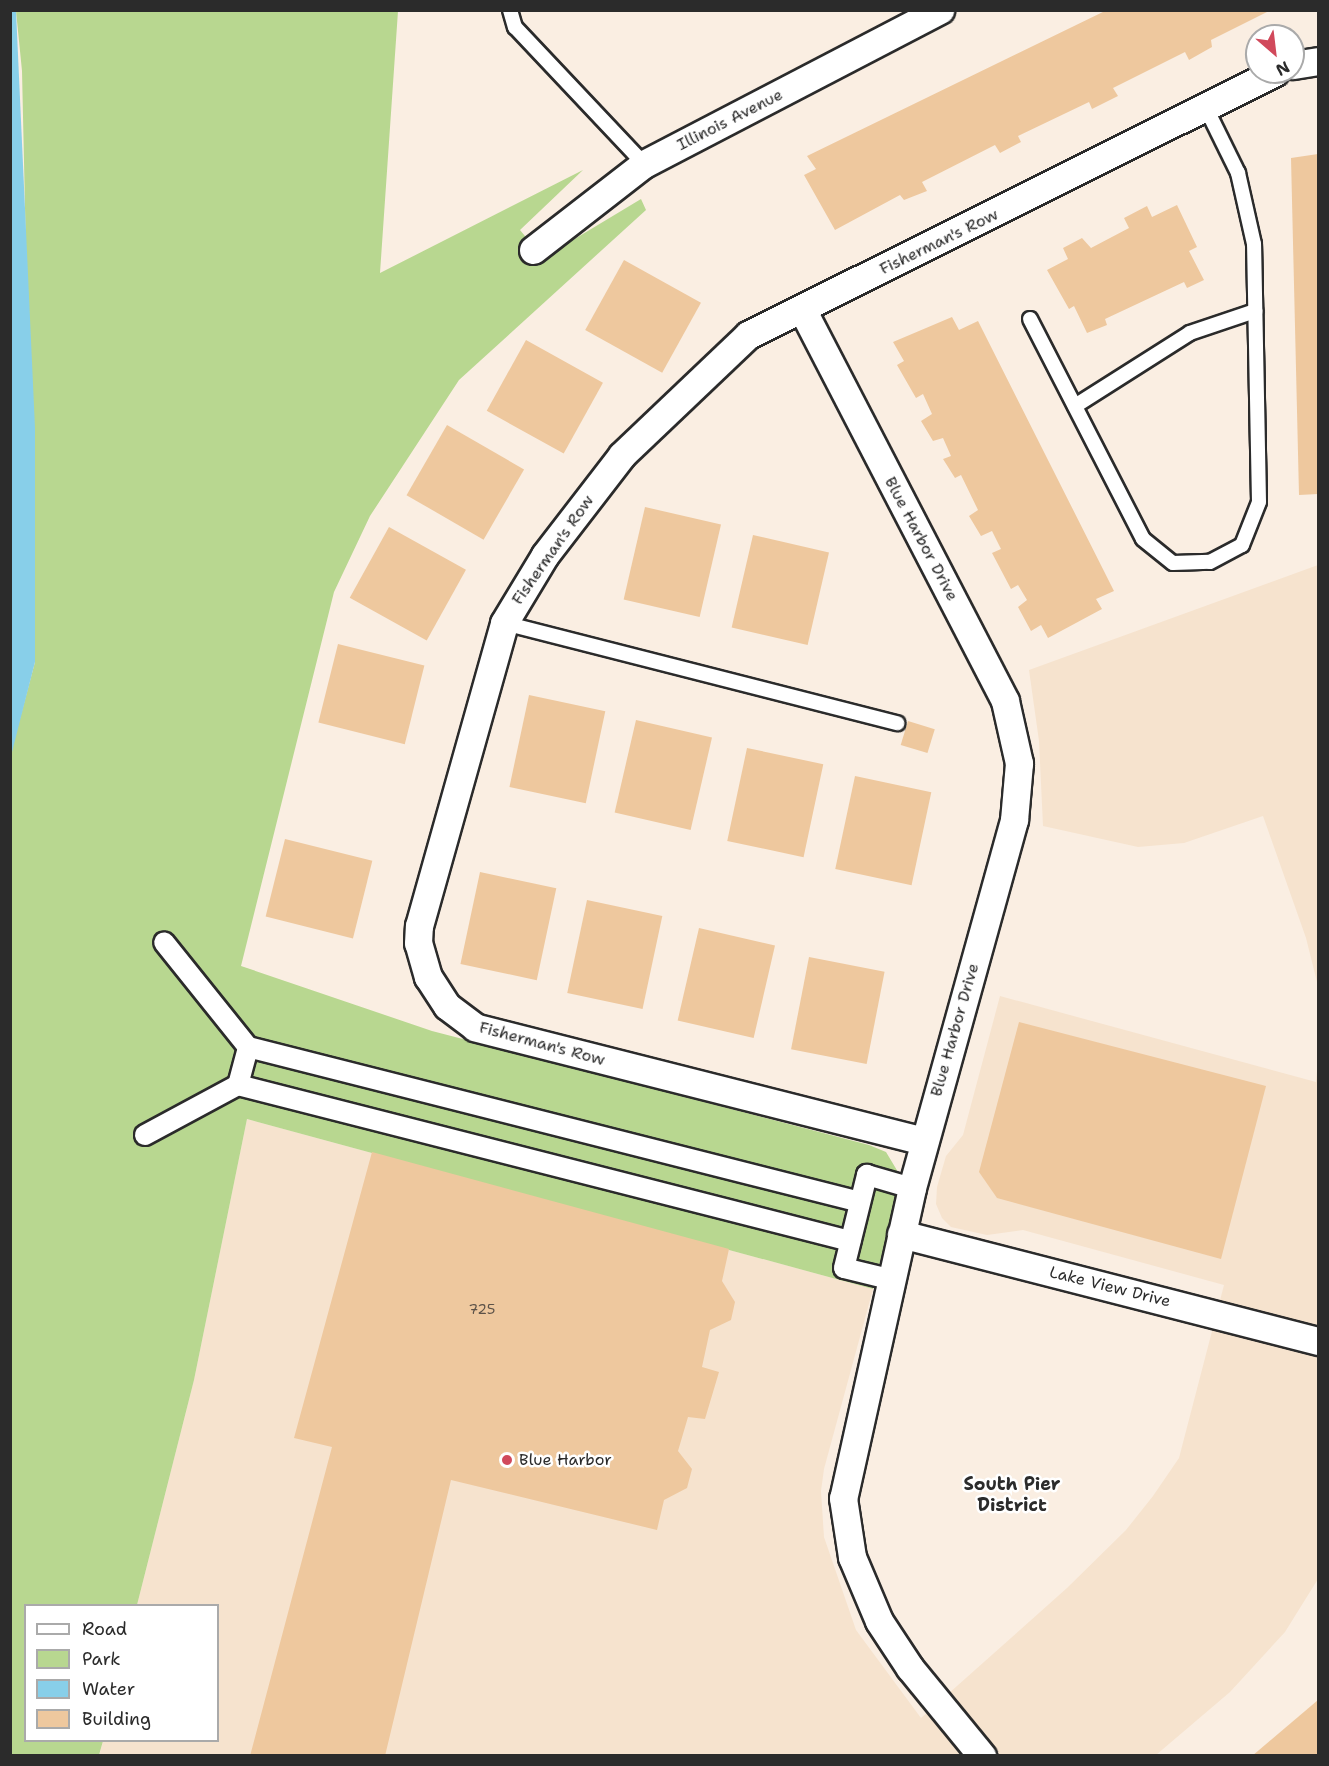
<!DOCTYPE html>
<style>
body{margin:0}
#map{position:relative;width:1329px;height:1766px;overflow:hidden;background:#faeee2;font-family:"Shantell Sans",sans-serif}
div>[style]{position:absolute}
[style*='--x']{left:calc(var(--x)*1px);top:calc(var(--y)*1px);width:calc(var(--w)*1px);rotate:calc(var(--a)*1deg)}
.built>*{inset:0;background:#f6e3ce}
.green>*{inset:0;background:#b8d790}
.water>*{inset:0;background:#88cfe9}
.building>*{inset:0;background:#eec89e;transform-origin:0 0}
.roads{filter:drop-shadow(2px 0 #2b2b2b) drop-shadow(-2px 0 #2b2b2b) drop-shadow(0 2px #2b2b2b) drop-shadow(0 -2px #2b2b2b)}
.service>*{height:14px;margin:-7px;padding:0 7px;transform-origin:7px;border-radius:7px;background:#fff}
.pedestrian>*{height:20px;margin:-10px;padding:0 10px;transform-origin:10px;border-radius:10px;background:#fff}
.minor>*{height:27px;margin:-13.5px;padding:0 13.5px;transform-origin:13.5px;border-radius:13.5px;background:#fff}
.dots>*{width:16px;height:16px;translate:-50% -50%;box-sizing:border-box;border:3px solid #fff;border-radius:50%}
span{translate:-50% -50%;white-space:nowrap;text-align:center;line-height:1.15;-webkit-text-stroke:5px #fff;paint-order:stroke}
.number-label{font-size:14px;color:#5c5248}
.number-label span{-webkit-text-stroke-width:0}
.street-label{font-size:16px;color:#2b2b2b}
.poi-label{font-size:16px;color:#2b2b2b}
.left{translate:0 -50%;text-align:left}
.neighbourhood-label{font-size:18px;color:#2b2b2b;font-weight:700}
.frame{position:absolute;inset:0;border:12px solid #2b2b2b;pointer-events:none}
.legend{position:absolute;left:24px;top:1604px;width:195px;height:138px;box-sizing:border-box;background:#fff;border:2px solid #aaa;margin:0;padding:8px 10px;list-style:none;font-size:18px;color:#2b2b2b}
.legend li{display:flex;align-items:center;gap:12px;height:30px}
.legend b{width:30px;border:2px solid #aaa}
.north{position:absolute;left:1245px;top:24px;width:60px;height:60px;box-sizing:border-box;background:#fff;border:2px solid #aaa;border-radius:50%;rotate:152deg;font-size:16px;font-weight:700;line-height:24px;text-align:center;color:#2b2b2b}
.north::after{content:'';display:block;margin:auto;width:21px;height:27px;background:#d1495b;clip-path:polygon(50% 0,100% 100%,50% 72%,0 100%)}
</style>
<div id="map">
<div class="built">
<i style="clip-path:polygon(1318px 565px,1318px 986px,1306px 938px,1263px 816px,1184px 843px,1138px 847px,1043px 826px,1039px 741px,1029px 670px)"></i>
<i style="clip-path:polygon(1000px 996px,1316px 1082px,1318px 1060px,1318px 1579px,1285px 1632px,1230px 1692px,1156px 1755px,99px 1756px,103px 1741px,218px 1740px,218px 1606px,137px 1605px,194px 1380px,247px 1119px,873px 1289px,824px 1469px,821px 1491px,824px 1537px,856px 1630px,921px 1718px,1067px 1588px,1126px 1530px,1153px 1496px,1179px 1458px,1224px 1285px,1023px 1230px,987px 1235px,951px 1227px,942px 1218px,936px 1204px,937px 1187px,946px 1156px,963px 1135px)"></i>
</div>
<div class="green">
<i style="clip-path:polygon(16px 11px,398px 11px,380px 273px,583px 170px,520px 230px,543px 258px,641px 199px,646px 210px,459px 380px,370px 516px,334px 592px,241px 966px,432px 1031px,869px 1145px,886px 1152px,898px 1172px,897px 1197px,873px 1289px,247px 1119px,194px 1380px,137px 1605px,26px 1606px,26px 1740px,103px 1741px,99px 1755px,11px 1756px,10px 756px,35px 662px,22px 71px)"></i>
</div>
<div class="water">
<i style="clip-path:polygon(16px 11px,35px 428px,35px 662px,11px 756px,10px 11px)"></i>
</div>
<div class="building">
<i style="clip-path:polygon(1107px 10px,1271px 10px,1211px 40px,1212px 47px,1189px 60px,1185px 52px,1113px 88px,1118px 96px,1092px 109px,1089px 102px,1018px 136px,1021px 142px,1000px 153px,995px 145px,922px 182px,927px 191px,904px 200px,900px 195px,835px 230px,804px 175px,816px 169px,807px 156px)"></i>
<i style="clip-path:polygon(1318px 154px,1318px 494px,1299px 495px,1291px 158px)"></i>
<i style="clip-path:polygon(1177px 205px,1197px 247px,1189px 251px,1204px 280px,1187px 288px,1184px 282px,1105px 319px,1107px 325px,1087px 333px,1074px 306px,1069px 309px,1047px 270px,1068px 259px,1063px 248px,1082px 238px,1091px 248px,1129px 228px,1124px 218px,1147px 206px,1152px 217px)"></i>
<i style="left:624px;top:260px;width:88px;height:80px;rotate:29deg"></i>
<i style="clip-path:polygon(952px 317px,959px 330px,978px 321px,1114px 591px,1096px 599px,1102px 609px,1048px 638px,1041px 625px,1031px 631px,1018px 607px,1027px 600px,1018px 585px,1011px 589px,992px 553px,1001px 549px,992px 531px,981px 536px,969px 516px,978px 510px,961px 475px,955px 478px,943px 459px,951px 456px,943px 438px,933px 441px,921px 421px,932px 414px,923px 394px,916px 398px,897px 365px,904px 361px,893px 342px)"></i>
<i style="left:526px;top:340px;width:88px;height:81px;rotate:29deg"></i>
<i style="left:447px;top:425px;width:89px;height:81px;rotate:30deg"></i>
<i style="left:645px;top:507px;width:78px;height:95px;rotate:13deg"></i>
<i style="left:389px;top:527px;width:88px;height:81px;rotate:29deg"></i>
<i style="left:753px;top:535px;width:78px;height:95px;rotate:13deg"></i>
<i style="left:338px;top:644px;width:89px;height:81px;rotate:14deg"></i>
<i style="left:529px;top:695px;width:78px;height:94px;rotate:12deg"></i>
<i style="left:636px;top:720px;width:78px;height:95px;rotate:13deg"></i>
<i style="left:908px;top:721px;width:28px;height:25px;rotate:17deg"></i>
<i style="left:747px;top:748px;width:78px;height:95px;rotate:12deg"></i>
<i style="left:855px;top:776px;width:78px;height:95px;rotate:12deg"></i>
<i style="left:285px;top:839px;width:90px;height:80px;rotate:14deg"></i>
<i style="left:480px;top:872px;width:78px;height:94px;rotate:12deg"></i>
<i style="left:587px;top:900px;width:77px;height:95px;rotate:12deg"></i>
<i style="left:699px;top:928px;width:78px;height:95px;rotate:13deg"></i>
<i style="left:809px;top:957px;width:77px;height:94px;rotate:11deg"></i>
<i style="clip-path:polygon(1019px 1022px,1266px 1086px,1221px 1259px,997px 1198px,979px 1172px)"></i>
<i style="clip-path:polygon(372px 1152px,729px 1249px,722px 1281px,735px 1302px,731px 1320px,710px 1330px,702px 1367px,719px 1372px,705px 1419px,688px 1417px,678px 1451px,692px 1469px,687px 1488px,664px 1500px,657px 1530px,451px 1480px,385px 1756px,250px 1756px,332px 1447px,294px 1438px)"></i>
<i style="clip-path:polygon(1318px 1700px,1318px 1756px,1252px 1756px)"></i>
</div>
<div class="roads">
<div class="service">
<i style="--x:510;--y:10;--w:18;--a:74"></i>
<i style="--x:515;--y:27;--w:188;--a:46.7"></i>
<i style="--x:1030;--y:319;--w:247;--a:62.8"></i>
<i style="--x:1143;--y:539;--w:38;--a:39"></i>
<i style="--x:1173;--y:563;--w:37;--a:-2"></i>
<i style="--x:1210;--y:562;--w:36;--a:-28"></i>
<i style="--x:1242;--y:545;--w:46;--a:-68.4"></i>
<i style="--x:1259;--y:502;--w:258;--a:-91.1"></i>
<i style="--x:1254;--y:244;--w:73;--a:-102.7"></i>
<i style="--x:1238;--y:173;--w:75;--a:-116.2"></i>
<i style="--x:1075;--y:406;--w:136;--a:-32.4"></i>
<i style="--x:1190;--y:333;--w:69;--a:-18.7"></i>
<i style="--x:504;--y:623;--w:406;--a:14.3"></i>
</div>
<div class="pedestrian">
<i style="--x:248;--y:1047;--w:631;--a:14.21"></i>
<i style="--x:238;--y:1085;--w:632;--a:14.3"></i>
<i style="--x:145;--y:1135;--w:106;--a:-28.3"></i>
<i style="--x:238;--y:1085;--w:39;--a:-75"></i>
<i style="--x:248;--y:1047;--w:134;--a:-128.7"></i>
<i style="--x:889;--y:1279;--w:46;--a:-166.3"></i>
<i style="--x:844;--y:1268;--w:96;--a:-76.1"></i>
<i style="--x:867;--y:1175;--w:47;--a:16.1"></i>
</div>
<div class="minor">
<i style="--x:1293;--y:65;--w:25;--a:-9"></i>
<i style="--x:533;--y:250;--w:140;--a:-37.8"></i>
<i style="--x:644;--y:164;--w:334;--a:-27.5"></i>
<i style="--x:802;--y:309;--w:441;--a:62.6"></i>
<i style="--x:1005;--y:701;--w:64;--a:77.3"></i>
<i style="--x:1019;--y:763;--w:57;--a:95"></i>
<i style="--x:1014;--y:820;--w:382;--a:105.5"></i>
<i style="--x:912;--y:1188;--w:318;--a:102.5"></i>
<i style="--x:843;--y:1498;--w:60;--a:81.3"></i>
<i style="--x:852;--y:1557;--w:69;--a:67.1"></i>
<i style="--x:879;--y:1621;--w:56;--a:56.6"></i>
<i style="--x:910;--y:1668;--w:114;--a:50.7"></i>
<i style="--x:924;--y:1141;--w:463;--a:-165.8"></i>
<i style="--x:475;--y:1027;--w:35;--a:-143"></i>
<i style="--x:447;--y:1006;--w:35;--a:-123"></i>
<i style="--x:428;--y:977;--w:35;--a:-106"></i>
<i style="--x:418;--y:943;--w:17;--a:-87"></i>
<i style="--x:419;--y:926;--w:315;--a:-74.3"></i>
<i style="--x:504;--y:623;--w:79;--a:-58.9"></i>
<i style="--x:545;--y:555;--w:126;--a:-52.4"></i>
<i style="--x:622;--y:455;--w:174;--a:-43.6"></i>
<i style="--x:748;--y:335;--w:589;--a:-26.52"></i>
<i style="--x:901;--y:1234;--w:431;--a:14.4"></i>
</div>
</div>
<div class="dots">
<i style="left:507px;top:1460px;background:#d1495b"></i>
</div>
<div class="number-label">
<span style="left:482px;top:1309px">725</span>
</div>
<div class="street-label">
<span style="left:730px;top:120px;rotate:-27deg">Illinois Avenue</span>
<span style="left:939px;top:242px;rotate:-26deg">Fisherman's Row</span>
<span style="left:921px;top:539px;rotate:62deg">Blue Harbor Drive</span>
<span style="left:553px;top:550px;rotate:-55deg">Fisherman's Row</span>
<span style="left:955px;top:1030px;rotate:-74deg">Blue Harbor Drive</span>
<span style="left:542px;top:1044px;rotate:15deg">Fisherman's Row</span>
<span style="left:1110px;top:1287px;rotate:14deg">Lake View Drive</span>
</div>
<div class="poi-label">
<span class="left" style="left:519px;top:1460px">Blue Harbor</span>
</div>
<div class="neighbourhood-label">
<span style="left:1012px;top:1495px">South Pier<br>District</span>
</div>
<div class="frame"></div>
<ul class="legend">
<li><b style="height:8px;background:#fff"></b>Road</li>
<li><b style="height:16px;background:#b8d790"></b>Park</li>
<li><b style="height:16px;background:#88cfe9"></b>Water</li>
<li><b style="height:16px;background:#eec89e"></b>Building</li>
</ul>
<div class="north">N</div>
</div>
